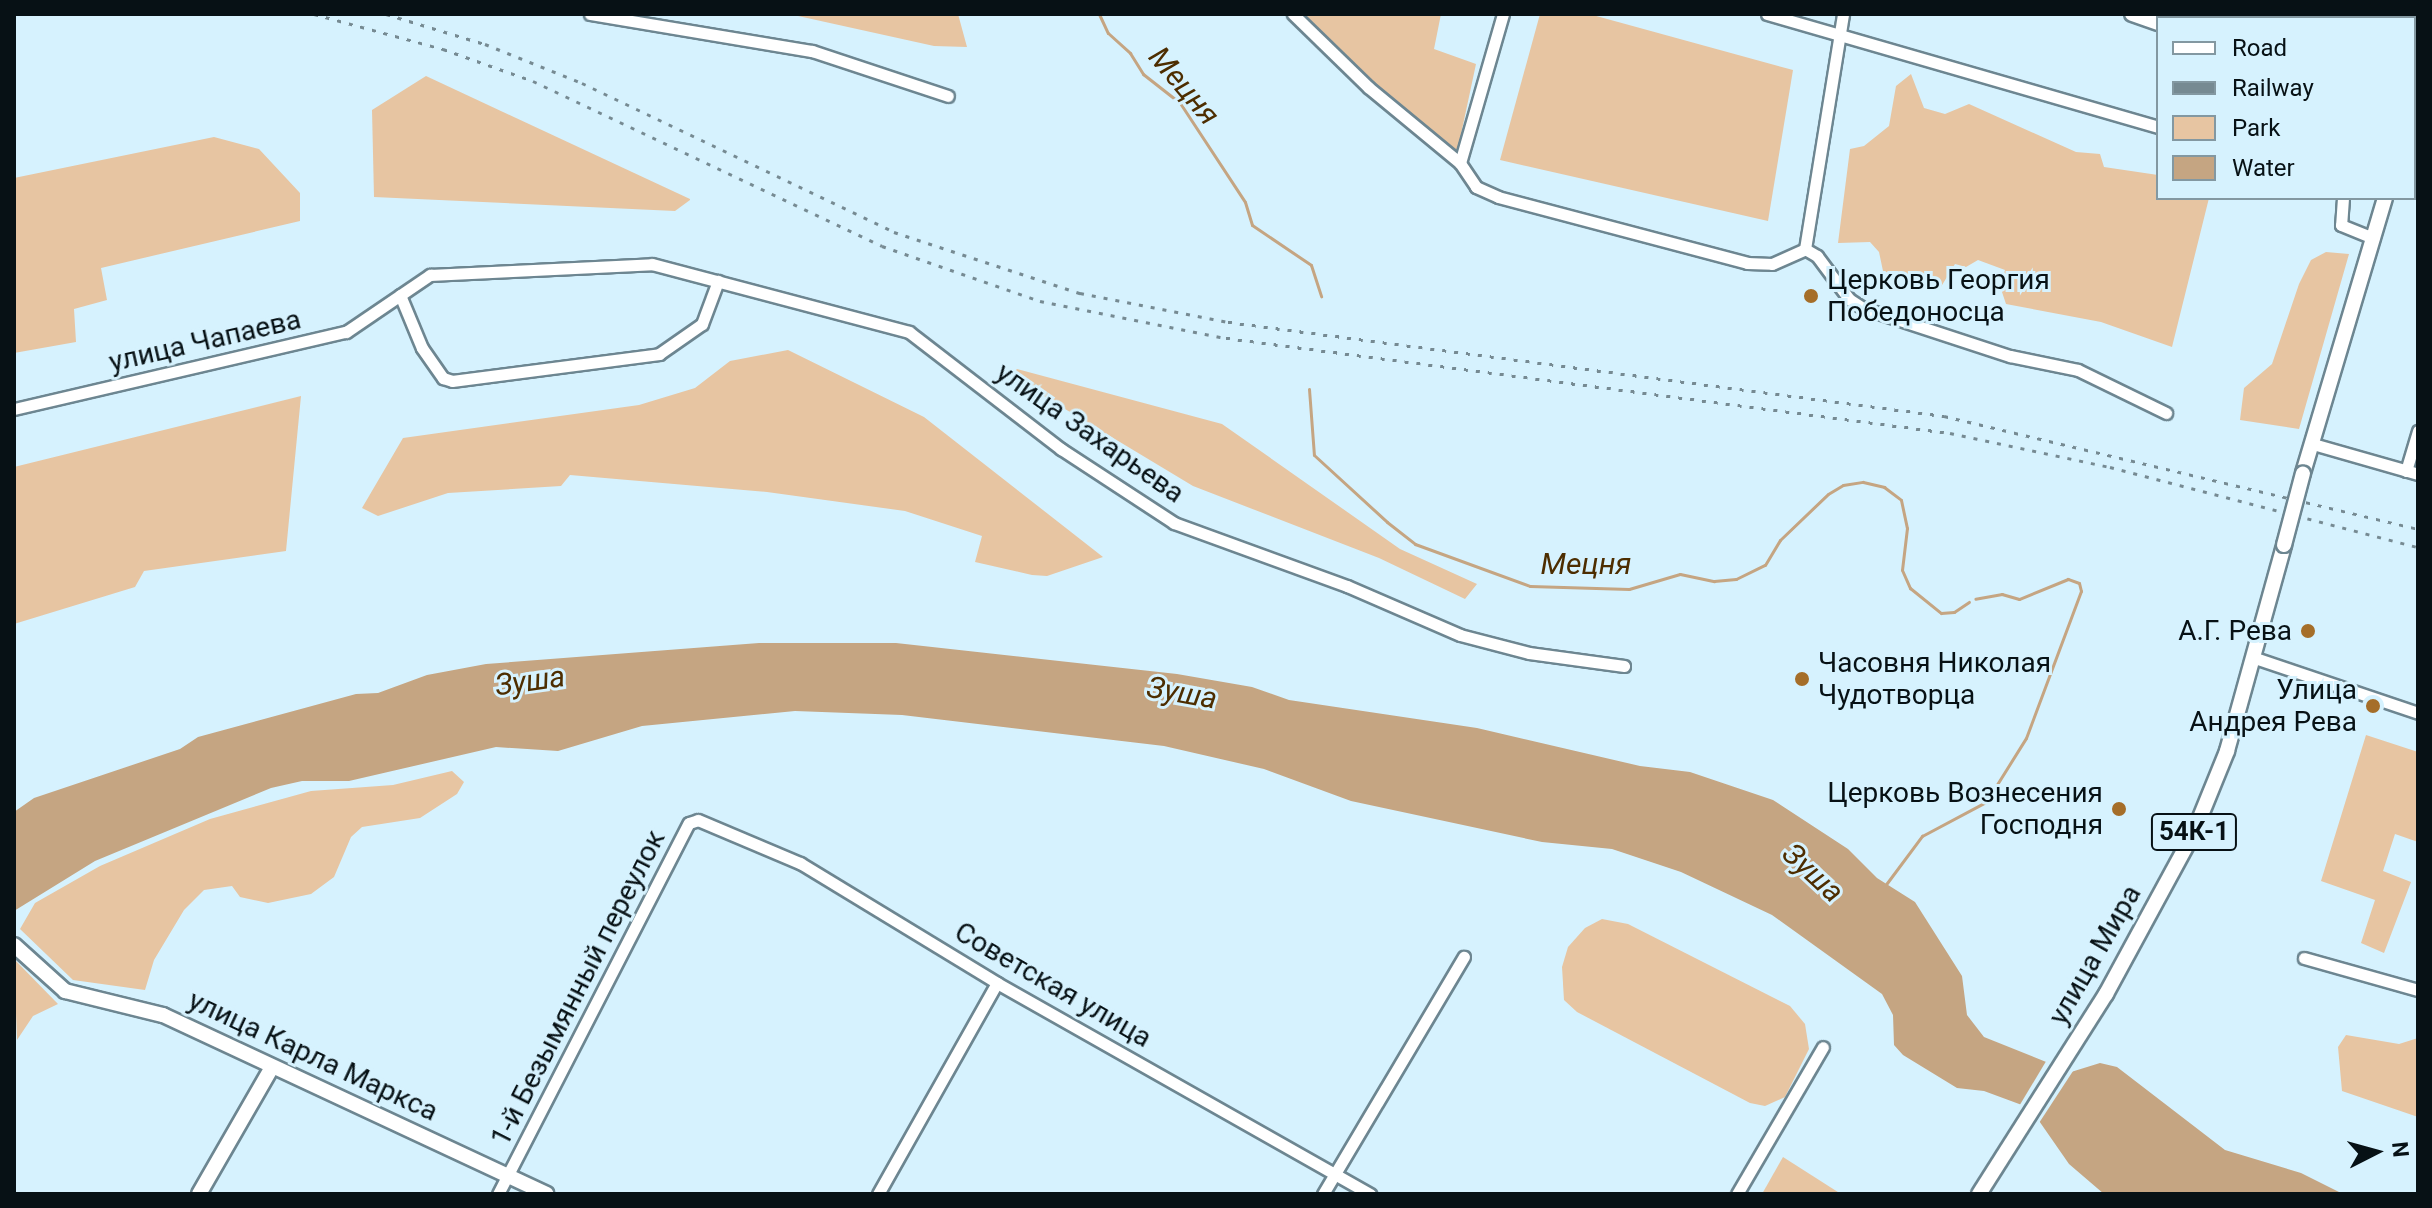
<!DOCTYPE html>
<meta charset="utf-8">
<style>
body{margin:0}
#map{position:relative;width:2432px;height:1208px;overflow:hidden;background:#d6f2fe;font-family:Roboto,sans-serif}
div>[style]{position:absolute}
[style*='--x']{left:calc(var(--x)*1px);top:calc(var(--y)*1px);width:calc(var(--w)*1px);rotate:calc(var(--a)*1deg)}
.green>*{inset:0;background:#e7c5a2}
.water>*{inset:0;background:#c5a582}
.pier>*{inset:0;background:#d6f2fe}
.stream>*{height:3px;margin:-1.5px;padding:0 1.5px;transform-origin:1.5px;border-radius:1.5px;background:#c5a582}
.roads{filter:drop-shadow(2px 0 #6d8691) drop-shadow(-2px 0 #6d8691) drop-shadow(0 2px #6d8691) drop-shadow(0 -2px #6d8691)}
.minor>*{height:11px;margin:-5.5px;padding:0 5.5px;transform-origin:5.5px;border-radius:5.5px;background:#fff}
.major>*{height:14px;margin:-7px;padding:0 7px;transform-origin:7px;border-radius:7px;background:#fff}
.rail>*{height:3px;margin-top:-1.5px;transform-origin:0;background:repeating-linear-gradient(90deg,#768a92 0 4px,transparent 0 12px)}
.bridges{filter:drop-shadow(2px 0 #6d8691) drop-shadow(-2px 0 #6d8691) drop-shadow(0 2px #6d8691) drop-shadow(0 -2px #6d8691)}
.major-bridge>*{height:14px;margin:-7px;padding:0 7px;transform-origin:7px;border-radius:7px;background:#fff}
.dots>*{width:22px;height:22px;translate:-50% -50%;box-sizing:border-box;border:4px solid #d6f2fe;border-radius:50%}
span{translate:-50% -50%;white-space:nowrap;text-align:center;line-height:1.15;-webkit-text-stroke:6px #d6f2fe;paint-order:stroke}
.shield-label span{padding:2px 6px;background:#d6f2fe;border:2px solid;border-radius:6px;-webkit-text-stroke-width:0}
.shield-label{font-size:26px;color:#071115;font-weight:700}
.poi-label{font-size:28px;color:#071115}
.left{translate:0 -50%;text-align:left}
.right{translate:-100% -50%;text-align:right}
.street-label{font-size:28px;color:#071115}
.water-label{font-size:30px;color:#4d2d00;font-style:italic}
.frame{position:absolute;inset:0;border:16px solid #071115;pointer-events:none}
.legend{position:absolute;left:2156px;top:16px;width:260px;height:184px;box-sizing:border-box;background:#d6f2fe;border:2px solid #8398a1;margin:0;padding:10px 14px;list-style:none;font-size:24px;color:#071115}
.legend li{display:flex;align-items:center;gap:16px;height:40px}
.legend b{width:40px;border:2px solid #8398a1}
.north{position:absolute;left:2336px;top:1112px;width:80px;height:80px;-webkit-text-stroke:6px #d6f2fe;paint-order:stroke;rotate:84deg;font-size:22px;font-weight:700;line-height:32px;text-align:center;color:#071115}
.north::after{content:'';display:block;margin:auto;width:28px;height:36px;background:#071115;clip-path:polygon(50% 0,100% 100%,50% 72%,0 100%)}
</style>
<div id="map">
<div class="green">
<i style="clip-path:polygon(789px 14px,958px 14px,967px 47px,934px 46px)"></i>
<i style="clip-path:polygon(1287px 14px,1441px 14px,1434px 49px,1476px 64px,1454px 167px,1366px 94px)"></i>
<i style="clip-path:polygon(1540px 14px,1589px 14px,1793px 70px,1768px 221px,1500px 160px)"></i>
<i style="clip-path:polygon(1911px 74px,1924px 108px,1945px 114px,1969px 104px,2076px 152px,2100px 154px,2104px 167px,2158px 175px,2158px 198px,2209px 198px,2172px 347px,2101px 322px,2006px 304px,2000px 286px,2005px 270px,1978px 260px,1966px 267px,1955px 264px,1939px 290px,1883px 271px,1879px 252px,1870px 242px,1838px 243px,1850px 149px,1864px 146px,1889px 126px,1896px 86px)"></i>
<i style="clip-path:polygon(426px 76px,690px 199px,690px 200px,675px 211px,374px 197px,372px 110px)"></i>
<i style="clip-path:polygon(214px 137px,259px 149px,300px 193px,300px 221px,101px 268px,107px 300px,74px 309px,76px 342px,14px 353px,14px 178px)"></i>
<i style="clip-path:polygon(2326px 252px,2349px 254px,2299px 429px,2240px 420px,2244px 388px,2272px 364px,2299px 284px,2311px 260px)"></i>
<i style="clip-path:polygon(788px 350px,924px 417px,1103px 557px,1047px 576px,1032px 575px,975px 562px,982px 536px,905px 511px,767px 492px,570px 475px,561px 486px,448px 493px,378px 516px,362px 508px,403px 438px,639px 405px,695px 388px,730px 361px)"></i>
<i style="clip-path:polygon(1017px 369px,1222px 424px,1400px 549px,1477px 584px,1465px 599px,1379px 558px,1193px 486px,1010px 376px)"></i>
<i style="clip-path:polygon(301px 396px,286px 551px,144px 571px,135px 587px,14px 624px,14px 467px)"></i>
<i style="clip-path:polygon(2366px 735px,2418px 752px,2418px 842px,2395px 834px,2383px 871px,2411px 882px,2384px 953px,2361px 943px,2375px 900px,2321px 881px)"></i>
<i style="clip-path:polygon(452px 771px,464px 782px,457px 794px,420px 818px,362px 827px,351px 837px,334px 877px,311px 894px,268px 903px,240px 897px,232px 886px,204px 890px,184px 910px,154px 960px,145px 990px,73px 980px,20px 929px,35px 903px,100px 866px,210px 819px,311px 791px,393px 785px)"></i>
<i style="clip-path:polygon(1602px 919px,1628px 924px,1790px 1006px,1805px 1024px,1809px 1049px,1785px 1097px,1765px 1106px,1750px 1103px,1577px 1012px,1564px 1000px,1562px 967px,1568px 947px,1585px 928px)"></i>
<i style="clip-path:polygon(14px 959px,58px 1004px,33px 1016px,17px 1040px)"></i>
<i style="clip-path:polygon(2346px 1035px,2399px 1044px,2418px 1038px,2418px 1117px,2342px 1091px,2338px 1047px)"></i>
<i style="clip-path:polygon(1783px 1157px,1841px 1194px,1762px 1194px)"></i>
</div>
<div class="water">
<i style="clip-path:polygon(759px 643px,896px 643px,1177px 674px,1252px 687px,1289px 700px,1477px 728px,1640px 766px,1690px 772px,1773px 800px,1848px 849px,1877px 878px,1915px 902px,1962px 976px,1967px 1015px,1984px 1037px,2071px 1072px,2100px 1063px,2117px 1067px,2225px 1150px,2301px 1173px,2343px 1194px,2104px 1194px,2069px 1164px,2030px 1108px,1984px 1091px,1957px 1088px,1903px 1055px,1894px 1045px,1893px 1015px,1882px 994px,1772px 915px,1681px 872px,1612px 849px,1542px 842px,1351px 801px,1264px 769px,1164px 746px,902px 715px,795px 711px,642px 726px,558px 751px,496px 747px,349px 781px,302px 781px,271px 788px,95px 861px,14px 911px,14px 812px,34px 798px,180px 749px,198px 737px,356px 694px,378px 693px,427px 675px,486px 664px)"></i>
</div>
<div class="pier">
<i style="clip-path:polygon(2048px 1058px,2075px 1068px,2039px 1123px,2018px 1108px)"></i>
</div>
<div class="stream">
<i style="--x:1099;--y:14;--w:21;--a:65"></i>
<i style="--x:1108;--y:33;--w:30;--a:42"></i>
<i style="--x:1130;--y:53;--w:25;--a:58"></i>
<i style="--x:1143;--y:74;--w:47;--a:38.1"></i>
<i style="--x:1180;--y:103;--w:118;--a:56.7"></i>
<i style="--x:1245;--y:202;--w:24;--a:73"></i>
<i style="--x:1252;--y:225;--w:71;--a:34.1"></i>
<i style="--x:1311;--y:265;--w:33;--a:72"></i>
<i style="--x:1309;--y:389;--w:66;--a:85.7"></i>
<i style="--x:1314;--y:455;--w:99;--a:42.5"></i>
<i style="--x:1387;--y:522;--w:36;--a:38"></i>
<i style="--x:1415;--y:544;--w:122;--a:20.1"></i>
<i style="--x:1530;--y:586;--w:99;--a:1.7"></i>
<i style="--x:1629;--y:589;--w:53;--a:-16.4"></i>
<i style="--x:1680;--y:574;--w:35;--a:12"></i>
<i style="--x:1714;--y:581;--w:22;--a:-5"></i>
<i style="--x:1736;--y:579;--w:32;--a:-26"></i>
<i style="--x:1765;--y:565;--w:29;--a:-59"></i>
<i style="--x:1780;--y:540;--w:66;--a:-43.8"></i>
<i style="--x:1828;--y:494;--w:17;--a:-31"></i>
<i style="--x:1843;--y:485;--w:20;--a:-9"></i>
<i style="--x:1863;--y:482;--w:22;--a:13"></i>
<i style="--x:1884;--y:487;--w:21;--a:37"></i>
<i style="--x:1901;--y:500;--w:29;--a:78"></i>
<i style="--x:1907;--y:528;--w:42;--a:96.8"></i>
<i style="--x:1902;--y:570;--w:20;--a:66"></i>
<i style="--x:1910;--y:588;--w:40;--a:39"></i>
<i style="--x:1941;--y:613;--w:13;--a:-4"></i>
<i style="--x:1954;--y:612;--w:18;--a:-34"></i>
<i style="--x:1884;--y:887;--w:64;--a:-53.3"></i>
<i style="--x:1922;--y:836;--w:72;--a:-28"></i>
<i style="--x:1986;--y:802;--w:75;--a:-58"></i>
<i style="--x:2026;--y:738;--w:157;--a:-69.5"></i>
<i style="--x:2081;--y:591;--w:8;--a:-104"></i>
<i style="--x:2079;--y:583;--w:12;--a:-160"></i>
<i style="--x:2068;--y:579;--w:53;--a:157.8"></i>
<i style="--x:2019;--y:599;--w:18;--a:-164"></i>
<i style="--x:2002;--y:594;--w:27;--a:170"></i>
</div>
<div class="roads">
<div class="minor">
<i style="--x:590;--y:14;--w:225;--a:9.5"></i>
<i style="--x:812;--y:51;--w:143;--a:18.3"></i>
<i style="--x:1293;--y:14;--w:105;--a:44.2"></i>
<i style="--x:1368;--y:87;--w:119;--a:39.6"></i>
<i style="--x:1460;--y:163;--w:29;--a:56"></i>
<i style="--x:1476;--y:187;--w:24;--a:24"></i>
<i style="--x:1498;--y:197;--w:258;--a:14.8"></i>
<i style="--x:1747;--y:263;--w:25;--a:2"></i>
<i style="--x:1772;--y:264;--w:36;--a:-24"></i>
<i style="--x:1767;--y:14;--w:407;--a:16.1"></i>
<i style="--x:1460;--y:163;--w:155;--a:-73.9"></i>
<i style="--x:2414;--y:191;--w:4;--a:14"></i>
<i style="--x:2343;--y:198;--w:27;--a:94"></i>
<i style="--x:2341;--y:225;--w:35;--a:22"></i>
<i style="--x:1805;--y:249;--w:14;--a:30"></i>
<i style="--x:1817;--y:256;--w:54;--a:53.3"></i>
<i style="--x:1849;--y:299;--w:17;--a:33"></i>
<i style="--x:1863;--y:308;--w:155;--a:18.1"></i>
<i style="--x:2010;--y:356;--w:69;--a:11.6"></i>
<i style="--x:2078;--y:370;--w:98;--a:26"></i>
<i style="--x:1805;--y:249;--w:238;--a:-80.8"></i>
<i style="--x:400;--y:295;--w:57;--a:67.5"></i>
<i style="--x:422;--y:348;--w:37;--a:55"></i>
<i style="--x:443;--y:378;--w:9;--a:18"></i>
<i style="--x:452;--y:381;--w:209;--a:-7.4"></i>
<i style="--x:659;--y:354;--w:52;--a:-34.9"></i>
<i style="--x:702;--y:324;--w:46;--a:-69.6"></i>
<i style="--x:14;--y:409;--w:341;--a:-13.1"></i>
<i style="--x:346;--y:332;--w:102;--a:-34.2"></i>
<i style="--x:430;--y:275;--w:222;--a:-2.8"></i>
<i style="--x:652;--y:264;--w:266;--a:14.8"></i>
<i style="--x:909;--y:332;--w:192;--a:37.6"></i>
<i style="--x:1061;--y:449;--w:135;--a:33.2"></i>
<i style="--x:1174;--y:523;--w:184;--a:20"></i>
<i style="--x:1347;--y:586;--w:123;--a:23.4"></i>
<i style="--x:1460;--y:635;--w:71;--a:14.6"></i>
<i style="--x:1529;--y:653;--w:96;--a:7.8"></i>
<i style="--x:2313;--y:444;--w:109;--a:15.9"></i>
<i style="--x:2406;--y:471;--w:42;--a:-73.3"></i>
<i style="--x:2255;--y:658;--w:172;--a:18.6"></i>
<i style="--x:2304;--y:958;--w:118;--a:15.7"></i>
<i style="--x:498;--y:1194;--w:417;--a:-62.8"></i>
<i style="--x:689;--y:823;--w:9;--a:-18"></i>
<i style="--x:698;--y:820;--w:111;--a:22.9"></i>
<i style="--x:800;--y:863;--w:231;--a:31.3"></i>
<i style="--x:997;--y:983;--w:429;--a:29.5"></i>
<i style="--x:878;--y:1194;--w:242;--a:-60.6"></i>
<i style="--x:1323;--y:1194;--w:276;--a:-59.3"></i>
<i style="--x:1737;--y:1194;--w:170;--a:-59.7"></i>
</div>
<div class="major">
<i style="--x:2132;--y:14;--w:28;--a:19"></i>
<i style="--x:2332;--y:14;--w:4;--a:63"></i>
<i style="--x:2321;--y:18;--w:4;--a:-90"></i>
<i style="--x:2303;--y:473;--w:287;--a:-73.4"></i>
<i style="--x:14;--y:945;--w:69;--a:42"></i>
<i style="--x:65;--y:991;--w:101;--a:13.8"></i>
<i style="--x:163;--y:1015;--w:423;--a:25"></i>
<i style="--x:199;--y:1194;--w:146;--a:-60.1"></i>
<i style="--x:1979;--y:1194;--w:237;--a:-57.6"></i>
<i style="--x:2106;--y:994;--w:187;--a:-61.5"></i>
<i style="--x:2195;--y:830;--w:85;--a:-67.9"></i>
<i style="--x:2227;--y:751;--w:214;--a:-74.5"></i>
</div>
</div>
<div class="rail">
<i style="--x:314;--y:14;--w:134;--a:15.2"></i>
<i style="--x:443;--y:49;--w:96;--a:19.6"></i>
<i style="--x:533;--y:81;--w:386;--a:25.3"></i>
<i style="--x:882;--y:246;--w:167;--a:19.2"></i>
<i style="--x:1040;--y:301;--w:190;--a:11.3"></i>
<i style="--x:1226;--y:338;--w:730;--a:7.48"></i>
<i style="--x:1950;--y:433;--w:164;--a:12"></i>
<i style="--x:2110;--y:467;--w:318;--a:14.6"></i>
<i style="--x:386;--y:14;--w:103;--a:16.9"></i>
<i style="--x:485;--y:44;--w:105;--a:21.9"></i>
<i style="--x:582;--y:83;--w:346;--a:25.5"></i>
<i style="--x:894;--y:232;--w:196;--a:18.2"></i>
<i style="--x:1080;--y:293;--w:151;--a:11.1"></i>
<i style="--x:1228;--y:322;--w:722;--a:7.48"></i>
<i style="--x:1944;--y:416;--w:487;--a:13.4"></i>
</div>
<div class="bridges">
<div class="major-bridge">
<i style="--x:2284;--y:545;--w:74;--a:-75.2"></i>
</div>
</div>
<div class="dots">
<i style="left:1811px;top:296px;background:#a56e29"></i>
<i style="left:2308px;top:631px;background:#a56e29"></i>
<i style="left:1802px;top:679px;background:#a56e29"></i>
<i style="left:2373px;top:706px;background:#a56e29"></i>
<i style="left:2119px;top:809px;background:#a56e29"></i>
</div>
<div class="shield-label">
<span style="left:2194px;top:832px">54К-1</span>
</div>
<div class="poi-label">
<span class="left" style="left:1827px;top:296px">Церковь Георгия<br>Победоносца</span>
<span class="right" style="left:2292px;top:631px">А.Г. Рева</span>
<span class="left" style="left:1818px;top:679px">Часовня Николая<br>Чудотворца</span>
<span class="right" style="left:2357px;top:706px">Улица<br>Андрея Рева</span>
<span class="right" style="left:2103px;top:809px">Церковь Вознесения<br>Господня</span>
</div>
<div class="street-label">
<span style="left:205px;top:341px;rotate:-13deg">улица Чапаева</span>
<span style="left:1090px;top:433px;rotate:35deg">улица Захарьева</span>
<span style="left:2095px;top:955px;rotate:-60deg">улица Мира</span>
<span style="left:1053px;top:985px;rotate:30deg">Советская улица</span>
<span style="left:578px;top:988px;rotate:-63deg">1-й Безымянный переулок</span>
<span style="left:313px;top:1056px;rotate:25deg">улица Карла Маркса</span>
</div>
<div class="water-label">
<span style="left:1184px;top:86px;rotate:50deg">Мецня</span>
<span style="left:1586px;top:564px">Мецня</span>
<span style="left:530px;top:681px;rotate:-8deg">Зуша</span>
<span style="left:1182px;top:693px;rotate:10deg">Зуша</span>
<span style="left:1813px;top:873px;rotate:43deg">Зуша</span>
</div>
<div class="frame"></div>
<ul class="legend">
<li><b style="height:10px;background:#fff"></b>Road</li>
<li><b style="height:10px;background:#768a92"></b>Railway</li>
<li><b style="height:22px;background:#e7c5a2"></b>Park</li>
<li><b style="height:22px;background:#c5a582"></b>Water</li>
</ul>
<div class="north">N</div>
</div>
